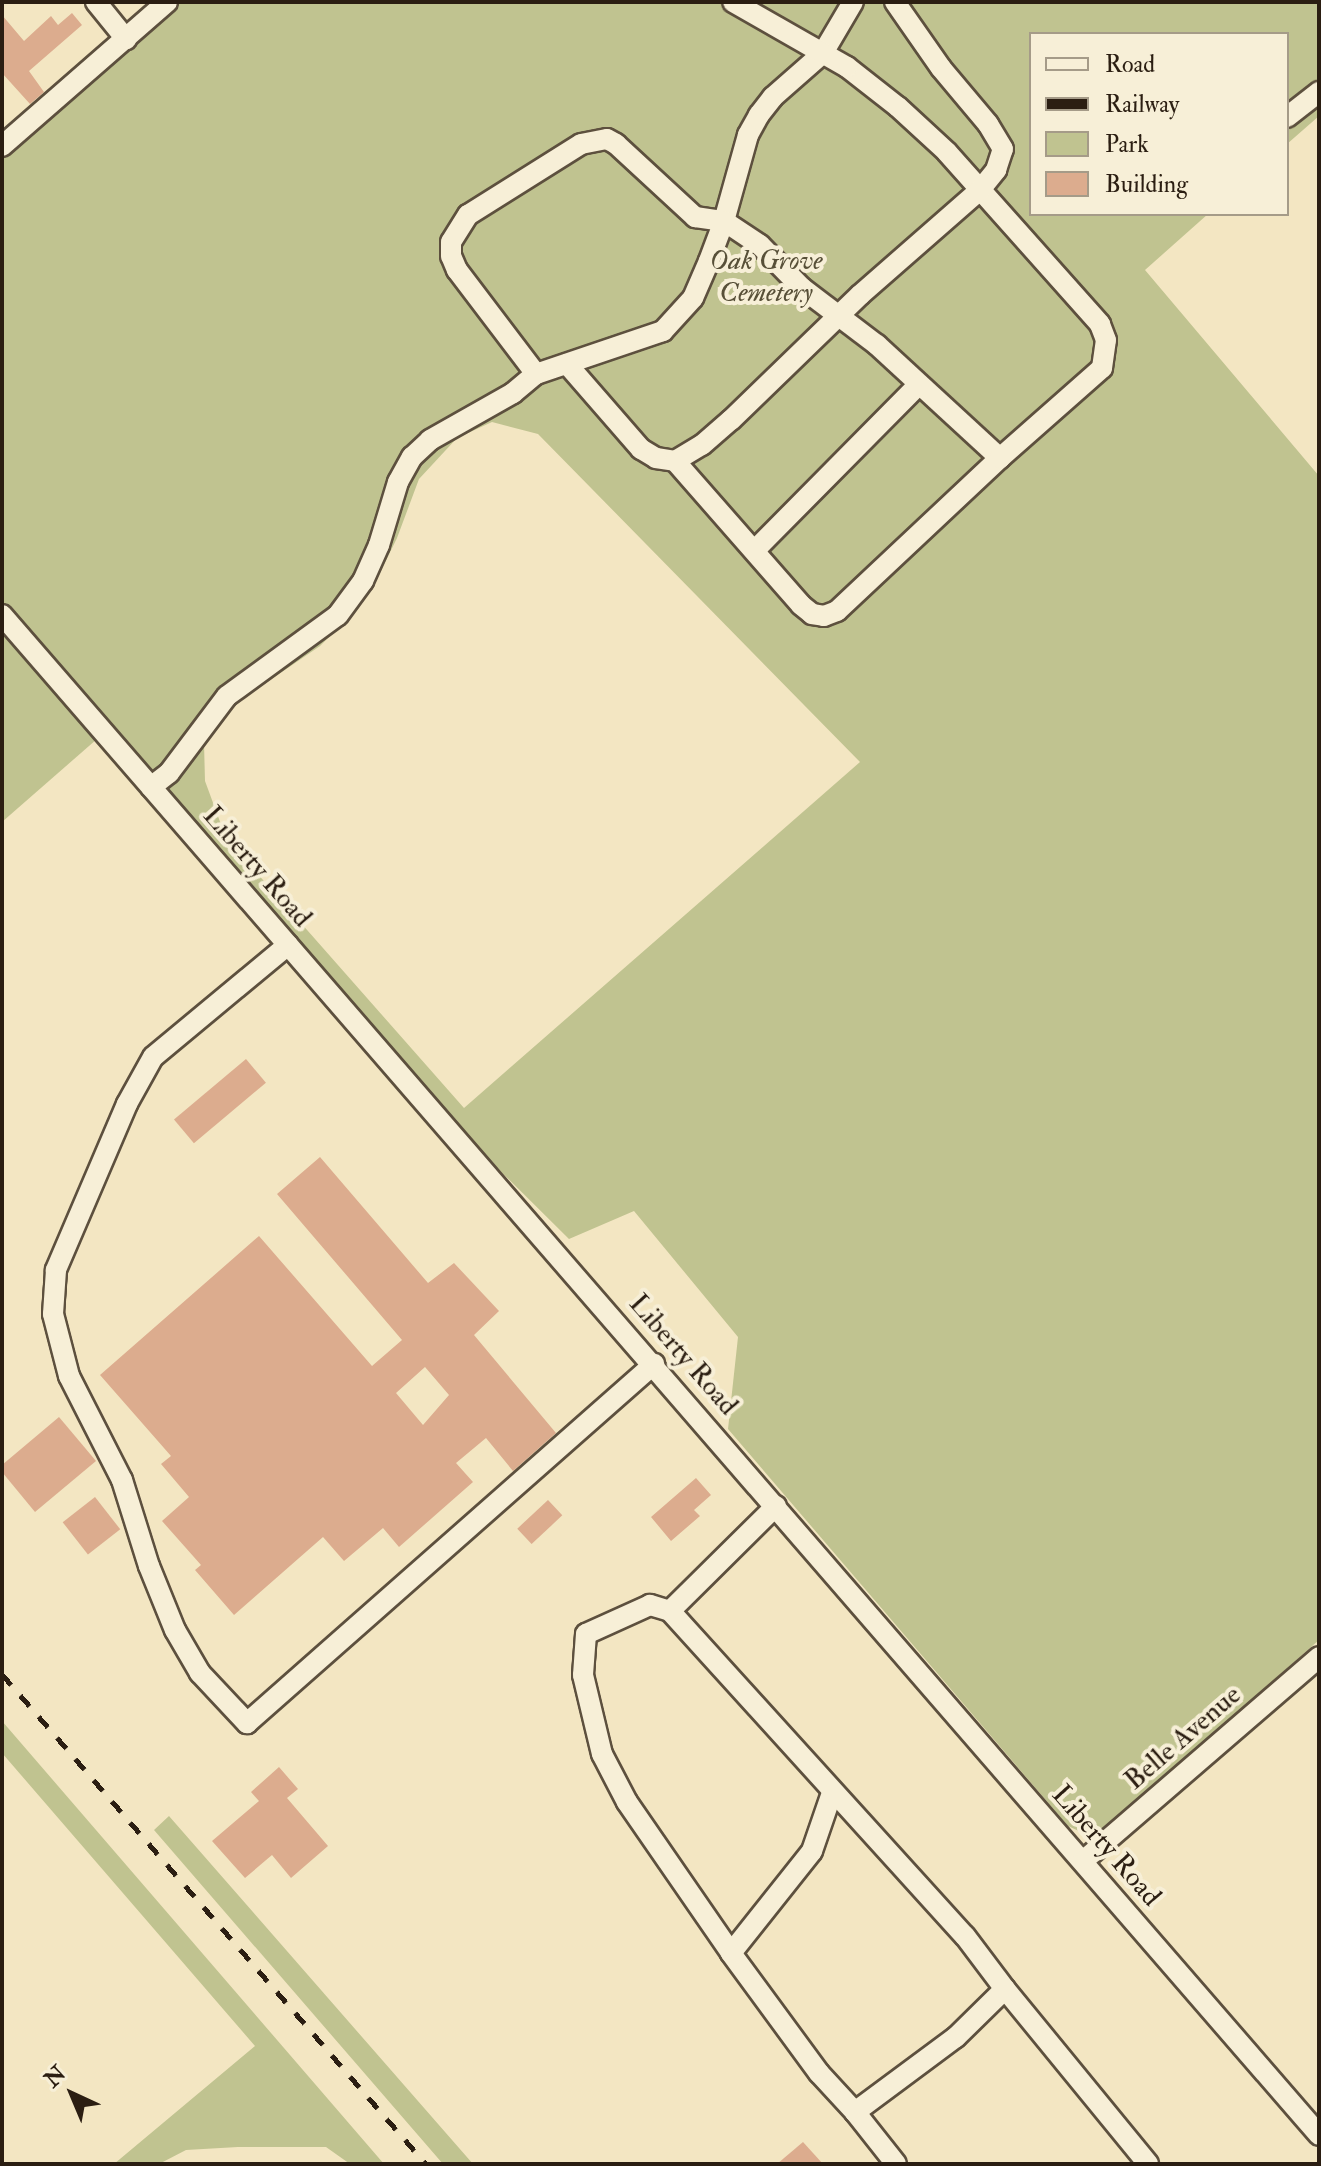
<!DOCTYPE html>
<style>
body{margin:0}
#map{position:relative;width:1321px;height:2166px;overflow:hidden;background:#f3e6c2;font-family:"IM FELL Double Pica",serif}
div>[style]{position:absolute}
[style*='--x']{left:calc(var(--x)*1px);top:calc(var(--y)*1px);width:calc(var(--w)*1px);rotate:calc(var(--a)*1deg)}
.green>*{inset:0;background:#c0c390}
.building>*{inset:0;background:#dcac8e;transform-origin:0 0}
.roads{filter:drop-shadow(2px 0 #5d503e) drop-shadow(-2px 0 #5d503e) drop-shadow(0 2px #5d503e) drop-shadow(0 -2px #5d503e)}
.minor>*{height:20px;margin:-10px;padding:0 10px;transform-origin:10px;border-radius:10px;background:#f7efd7}
.rail>*{height:5px;margin-top:-2.5px;transform-origin:0;background:repeating-linear-gradient(90deg,#2b1e12 0 14px,transparent 0 28px)}
span{translate:-50% -50%;white-space:nowrap;text-align:center;line-height:1.15;-webkit-text-stroke:8px #f7efd7;paint-order:stroke}
.park-label{font-size:28px;color:#585038;font-style:italic}
.street-label{font-size:28px;color:#2b1e12}
.frame{position:absolute;inset:0;border:4px solid #2b1e12;pointer-events:none}
.legend{position:absolute;left:1029px;top:32px;width:260px;height:184px;box-sizing:border-box;background:#f7efd7;border:2px solid #a59b88;margin:0;padding:10px 14px;list-style:none;font-size:24px;color:#2b1e12}
.legend li{display:flex;align-items:center;gap:16px;height:40px}
.legend b{width:40px;border:2px solid #a59b88}
.north{position:absolute;left:32px;top:2054px;width:80px;height:80px;-webkit-text-stroke:6px #f7efd7;paint-order:stroke;rotate:316deg;font-size:22px;font-weight:700;line-height:32px;text-align:center;color:#2b1e12}
.north::after{content:'';display:block;margin:auto;width:28px;height:36px;background:#2b1e12;clip-path:polygon(50% 0,100% 100%,50% 72%,0 100%)}
</style>
<div id="map">
<div class="green">
<i style="clip-path:polygon(evenodd,175px 2px,1319px 2px,1319px 116px,1287px 144px,1287px 34px,1031px 34px,1031px 214px,1208px 214px,1145px 270px,1319px 476px,1319px 1640px,1103px 1831px,1083px 1833px,1068px 1826px,728px 1429px,738px 1337px,634px 1211px,569px 1239px,470px 1141px,2px 601px,2px 156px,175px 2px,492px 422px,538px 434px,860px 762px,464px 1108px,226px 838px,205px 781px,204px 743px,229px 708px,320px 646px,356px 610px,377px 579px,397px 538px,419px 479px,457px 438px,492px 422px)"></i>
<i style="clip-path:polygon(2px 633px,97px 739px,2px 822px)"></i>
<i style="clip-path:polygon(2px 1721px,384px 2164px,350px 2164px,326px 2147px,238px 2147px,186px 2150px,159px 2164px,114px 2164px,255px 2046px,2px 1753px)"></i>
<i style="clip-path:polygon(169px 1816px,473px 2164px,474px 2164px,443px 2164px,154px 1830px)"></i>
</div>
<div class="building">
<i style="clip-path:polygon(72px 13px,82px 25px,29px 71px,44px 92px,30px 104px,2px 73px,2px 15px,24px 41px,51px 16px,58px 25px)"></i>
<i style="left:246px;top:1059px;width:31px;height:94px;rotate:50deg"></i>
<i style="clip-path:polygon(evenodd,320px 1157px,428px 1283px,454px 1263px,499px 1311px,474px 1335px,556px 1433px,513px 1471px,486px 1438px,456px 1463px,473px 1482px,399px 1547px,383px 1528px,344px 1561px,323px 1537px,234px 1615px,195px 1570px,201px 1565px,162px 1521px,189px 1497px,161px 1464px,171px 1456px,100px 1375px,259px 1236px,372px 1366px,402px 1340px,277px 1194px,320px 1157px,425px 1367px,449px 1395px,423px 1425px,396px 1393px,425px 1367px)"></i>
<i style="clip-path:polygon(59px 1417px,96px 1461px,35px 1512px,2px 1472px,2px 1465px)"></i>
<i style="clip-path:polygon(696px 1478px,711px 1495px,694px 1510px,700px 1516px,671px 1541px,651px 1517px)"></i>
<i style="left:95px;top:1497px;width:41px;height:41px;rotate:52deg"></i>
<i style="left:548px;top:1500px;width:21px;height:42px;rotate:47deg"></i>
<i style="clip-path:polygon(279px 1767px,298px 1789px,287px 1798px,328px 1846px,291px 1878px,272px 1855px,245px 1878px,212px 1841px,259px 1801px,251px 1792px)"></i>
<i style="clip-path:polygon(803px 2142px,823px 2164px,777px 2164px)"></i>
</div>
<div class="roads">
<div class="minor">
<i style="--x:96;--y:2;--w:48;--a:51"></i>
<i style="--x:853;--y:2;--w:59;--a:120.5"></i>
<i style="--x:823;--y:53;--w:67;--a:138.7"></i>
<i style="--x:773;--y:97;--w:23;--a:128"></i>
<i style="--x:759;--y:115;--w:23;--a:119"></i>
<i style="--x:748;--y:135;--w:89;--a:105.6"></i>
<i style="--x:724;--y:221;--w:43;--a:110.6"></i>
<i style="--x:709;--y:261;--w:40;--a:113.4"></i>
<i style="--x:693;--y:298;--w:45;--a:132.3"></i>
<i style="--x:663;--y:331;--w:134;--a:161.3"></i>
<i style="--x:536;--y:374;--w:131;--a:-127.2"></i>
<i style="--x:457;--y:270;--w:15;--a:-113"></i>
<i style="--x:451;--y:256;--w:14;--a:-90"></i>
<i style="--x:451;--y:242;--w:32;--a:-58"></i>
<i style="--x:468;--y:215;--w:133;--a:-32.1"></i>
<i style="--x:581;--y:144;--w:26;--a:-11"></i>
<i style="--x:607;--y:139;--w:10;--a:29"></i>
<i style="--x:616;--y:144;--w:108;--a:42.7"></i>
<i style="--x:695;--y:217;--w:29;--a:8"></i>
<i style="--x:724;--y:221;--w:43;--a:33.7"></i>
<i style="--x:760;--y:245;--w:60;--a:45.7"></i>
<i style="--x:802;--y:288;--w:94;--a:37.2"></i>
<i style="--x:877;--y:345;--w:167;--a:42.6"></i>
<i style="--x:1287;--y:117;--w:41;--a:-38"></i>
<i style="--x:2;--y:146;--w:219;--a:-41.1"></i>
<i style="--x:567;--y:364;--w:113;--a:49"></i>
<i style="--x:641;--y:449;--w:17;--a:31"></i>
<i style="--x:656;--y:458;--w:19;--a:9"></i>
<i style="--x:675;--y:461;--w:191;--a:48.8"></i>
<i style="--x:801;--y:605;--w:14;--a:39"></i>
<i style="--x:812;--y:614;--w:12;--a:9"></i>
<i style="--x:824;--y:616;--w:14;--a:-21"></i>
<i style="--x:837;--y:611;--w:224;--a:-43.2"></i>
<i style="--x:1000;--y:458;--w:136;--a:-41.4"></i>
<i style="--x:1102;--y:368;--w:28;--a:-82"></i>
<i style="--x:1106;--y:340;--w:17;--a:-111"></i>
<i style="--x:1100;--y:324;--w:230;--a:-131.7"></i>
<i style="--x:947;--y:152;--w:67;--a:-137.4"></i>
<i style="--x:898;--y:107;--w:65;--a:-141.9"></i>
<i style="--x:847;--y:67;--w:131;--a:-150.3"></i>
<i style="--x:675;--y:461;--w:31;--a:-31"></i>
<i style="--x:702;--y:445;--w:38;--a:-41"></i>
<i style="--x:731;--y:420;--w:180;--a:-44.1"></i>
<i style="--x:860;--y:295;--w:159;--a:-41.2"></i>
<i style="--x:980;--y:190;--w:26;--a:-51"></i>
<i style="--x:996;--y:170;--w:22;--a:-72"></i>
<i style="--x:1003;--y:149;--w:29;--a:-121"></i>
<i style="--x:988;--y:124;--w:73;--a:-130"></i>
<i style="--x:941;--y:68;--w:80;--a:-124.9"></i>
<i style="--x:755;--y:550;--w:233;--a:-45.3"></i>
<i style="--x:2;--y:615;--w:2011;--a:49.09"></i>
<i style="--x:151;--y:787;--w:23;--a:-38"></i>
<i style="--x:169;--y:773;--w:96;--a:-53"></i>
<i style="--x:227;--y:696;--w:137;--a:-36.1"></i>
<i style="--x:338;--y:615;--w:42;--a:-53.7"></i>
<i style="--x:363;--y:581;--w:39;--a:-66"></i>
<i style="--x:379;--y:545;--w:66;--a:-73.2"></i>
<i style="--x:398;--y:482;--w:29;--a:-61"></i>
<i style="--x:412;--y:457;--w:25;--a:-43"></i>
<i style="--x:430;--y:440;--w:95;--a:-29.5"></i>
<i style="--x:513;--y:393;--w:30;--a:-40"></i>
<i style="--x:288;--y:945;--w:175;--a:140.3"></i>
<i style="--x:153;--y:1057;--w:54;--a:119"></i>
<i style="--x:127;--y:1104;--w:181;--a:113.2"></i>
<i style="--x:56;--y:1270;--w:44;--a:93.9"></i>
<i style="--x:53;--y:1314;--w:64;--a:75.5"></i>
<i style="--x:69;--y:1376;--w:117;--a:63"></i>
<i style="--x:122;--y:1480;--w:90;--a:72.6"></i>
<i style="--x:149;--y:1566;--w:69;--a:67.9"></i>
<i style="--x:175;--y:1630;--w:50;--a:59.8"></i>
<i style="--x:200;--y:1673;--w:69;--a:46.8"></i>
<i style="--x:247;--y:1723;--w:543;--a:-41.41"></i>
<i style="--x:776;--y:1506;--w:149;--a:135.3"></i>
<i style="--x:670;--y:1611;--w:439;--a:47.8"></i>
<i style="--x:965;--y:1936;--w:66;--a:53"></i>
<i style="--x:1005;--y:1989;--w:69;--a:135.6"></i>
<i style="--x:956;--y:2037;--w:126;--a:143.4"></i>
<i style="--x:855;--y:2112;--w:53;--a:-132.7"></i>
<i style="--x:819;--y:2073;--w:149;--a:-126.3"></i>
<i style="--x:731;--y:1953;--w:130;--a:-51.5"></i>
<i style="--x:812;--y:1851;--w:61;--a:-71"></i>
<i style="--x:670;--y:1611;--w:21;--a:-163"></i>
<i style="--x:650;--y:1605;--w:70;--a:155.6"></i>
<i style="--x:586;--y:1634;--w:41;--a:94.2"></i>
<i style="--x:583;--y:1675;--w:81;--a:76.5"></i>
<i style="--x:602;--y:1754;--w:54;--a:62.5"></i>
<i style="--x:627;--y:1802;--w:183;--a:55.4"></i>
<i style="--x:1083;--y:1861;--w:312;--a:-40.8"></i>
<i style="--x:1005;--y:1989;--w:226;--a:50.7"></i>
<i style="--x:855;--y:2112;--w:66;--a:51.7"></i>
</div>
</div>
<div class="rail">
<i style="--x:2;--y:1674;--w:648;--a:49.13"></i>
</div>
<div class="park-label">
<span style="left:766px;top:277px">Oak Grove<br>Cemetery</span>
</div>
<div class="street-label">
<span style="left:257px;top:867px;rotate:49deg">Liberty Road</span>
<span style="left:683px;top:1355px;rotate:49deg">Liberty Road</span>
<span style="left:1183px;top:1738px;rotate:-41deg">Belle Avenue</span>
<span style="left:1106px;top:1846px;rotate:49deg">Liberty Road</span>
</div>
<div class="frame"></div>
<ul class="legend">
<li><b style="height:10px;background:#f7efd7"></b>Road</li>
<li><b style="height:10px;background:#2b1e12"></b>Railway</li>
<li><b style="height:22px;background:#c0c390"></b>Park</li>
<li><b style="height:22px;background:#dcac8e"></b>Building</li>
</ul>
<div class="north">N</div>
</div>
